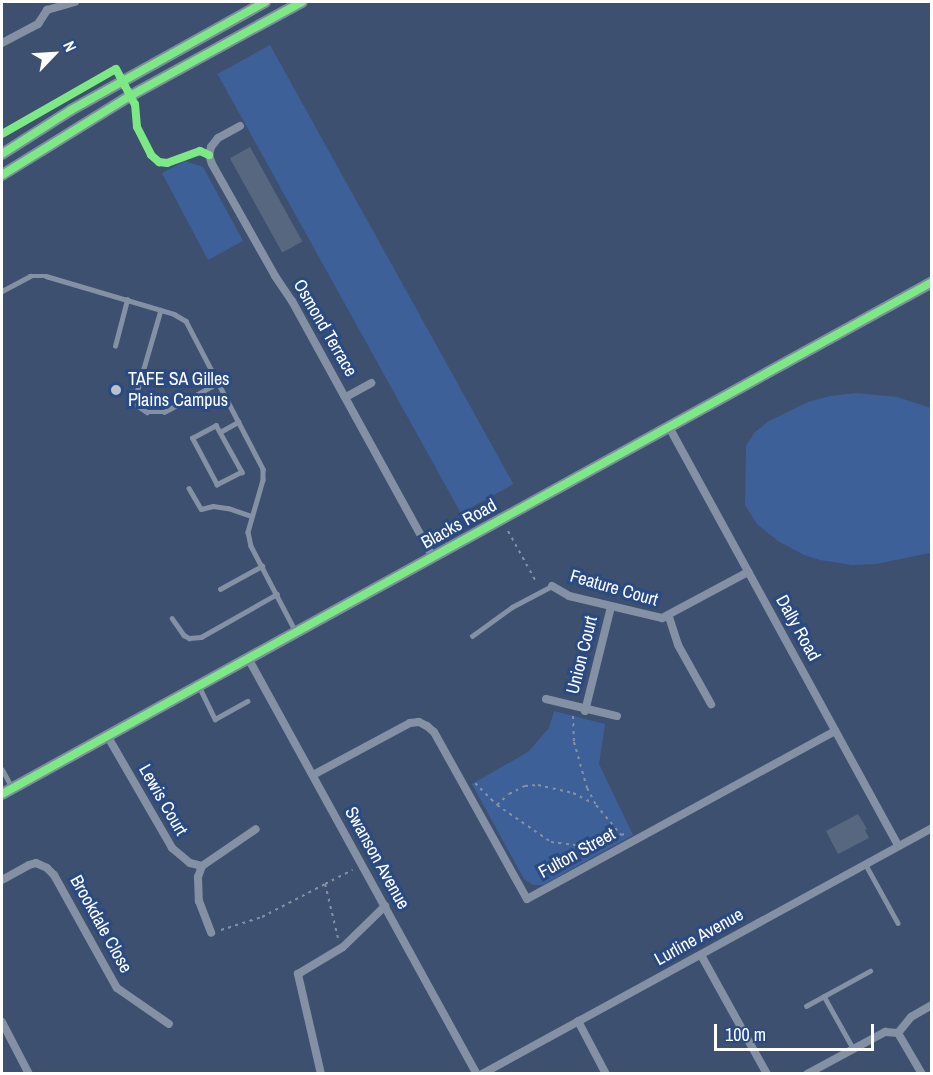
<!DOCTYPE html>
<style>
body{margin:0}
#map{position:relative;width:933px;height:1075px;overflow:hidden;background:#3d506f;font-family:"Archivo Narrow",sans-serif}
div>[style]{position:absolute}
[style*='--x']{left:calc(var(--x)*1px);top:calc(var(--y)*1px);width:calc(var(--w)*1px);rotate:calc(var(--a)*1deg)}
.green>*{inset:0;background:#3e6099;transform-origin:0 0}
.building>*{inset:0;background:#586780;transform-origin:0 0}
.path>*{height:2px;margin-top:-1px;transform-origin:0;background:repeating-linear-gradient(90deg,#8491a5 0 3px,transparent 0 7.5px)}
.lane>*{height:4.5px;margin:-2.25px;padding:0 2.25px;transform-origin:2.25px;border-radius:2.25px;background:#8491a5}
.street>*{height:8px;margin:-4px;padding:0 4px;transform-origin:4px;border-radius:4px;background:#8491a5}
.secondary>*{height:12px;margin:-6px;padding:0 6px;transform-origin:6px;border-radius:6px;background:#7e8ca1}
.cycleway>*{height:8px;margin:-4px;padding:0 4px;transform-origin:4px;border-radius:4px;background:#7ce984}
.dots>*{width:16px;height:16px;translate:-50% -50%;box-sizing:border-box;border:3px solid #294a83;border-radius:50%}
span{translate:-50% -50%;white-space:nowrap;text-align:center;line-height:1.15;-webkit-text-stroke:6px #294a83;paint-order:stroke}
.street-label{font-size:18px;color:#fff}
.poi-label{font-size:18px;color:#fff}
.left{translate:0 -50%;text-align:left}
.frame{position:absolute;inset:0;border:3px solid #fff;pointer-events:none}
.north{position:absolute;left:24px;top:24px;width:60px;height:60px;-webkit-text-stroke:4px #294a83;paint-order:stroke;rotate:65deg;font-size:16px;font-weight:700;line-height:24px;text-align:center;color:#fff}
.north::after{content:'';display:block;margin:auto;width:21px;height:27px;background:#fff;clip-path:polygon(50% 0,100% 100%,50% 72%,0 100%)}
.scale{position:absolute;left:714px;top:1024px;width:160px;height:27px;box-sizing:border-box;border:3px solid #fff;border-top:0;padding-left:8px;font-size:18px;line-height:21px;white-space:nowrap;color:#fff;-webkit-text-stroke:4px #294a83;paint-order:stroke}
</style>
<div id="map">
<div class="green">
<i style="left:270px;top:45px;width:502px;height:60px;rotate:61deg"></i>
<i style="clip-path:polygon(185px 161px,203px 167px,243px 241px,208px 260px,162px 173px)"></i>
<i style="clip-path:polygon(856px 393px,897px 397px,931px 408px,930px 553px,876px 564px,852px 565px,820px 560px,804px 555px,778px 541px,757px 524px,745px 505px,746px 446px,755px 432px,769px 421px,808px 402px,830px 396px)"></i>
<i style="clip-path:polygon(554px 711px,605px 724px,599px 764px,633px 835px,543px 885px,533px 885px,524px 879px,472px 784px,528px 752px,549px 728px)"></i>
</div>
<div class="building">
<i style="left:250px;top:147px;width:108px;height:23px;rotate:61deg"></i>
<i style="clip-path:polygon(858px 814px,867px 829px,865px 830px,869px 838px,838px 854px,826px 831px)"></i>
</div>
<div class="path">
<i style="--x:508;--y:531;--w:56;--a:61.1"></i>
<i style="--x:573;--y:716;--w:26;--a:88"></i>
<i style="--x:574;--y:742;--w:48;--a:74.2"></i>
<i style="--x:587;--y:788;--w:19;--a:62"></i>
<i style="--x:596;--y:805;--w:39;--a:50"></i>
<i style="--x:475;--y:783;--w:31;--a:45"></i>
<i style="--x:497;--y:805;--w:65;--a:34.4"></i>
<i style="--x:551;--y:842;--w:26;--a:7"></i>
<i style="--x:577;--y:845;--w:49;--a:-12.9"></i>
<i style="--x:497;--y:805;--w:16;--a:-43"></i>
<i style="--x:509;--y:794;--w:18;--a:-27"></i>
<i style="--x:525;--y:786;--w:13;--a:-4"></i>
<i style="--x:538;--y:785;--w:36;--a:13"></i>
<i style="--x:573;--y:793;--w:22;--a:27"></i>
<i style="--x:221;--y:930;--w:43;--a:-17.6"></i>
<i style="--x:262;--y:917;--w:71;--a:-27.6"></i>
<i style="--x:338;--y:938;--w:56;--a:-103.5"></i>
<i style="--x:325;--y:884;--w:31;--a:-27"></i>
</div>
<div class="lane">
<i style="--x:2;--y:291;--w:32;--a:-28"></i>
<i style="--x:30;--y:276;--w:16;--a:0"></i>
<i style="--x:46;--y:276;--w:134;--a:16.5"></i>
<i style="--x:174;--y:314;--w:14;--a:30"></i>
<i style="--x:186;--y:321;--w:167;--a:62.5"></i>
<i style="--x:263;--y:469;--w:11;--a:90"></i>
<i style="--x:263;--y:480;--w:54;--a:106.1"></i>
<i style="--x:248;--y:532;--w:14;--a:78"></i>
<i style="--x:251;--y:546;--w:97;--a:62.4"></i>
<i style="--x:161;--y:310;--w:90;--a:106.2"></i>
<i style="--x:136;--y:396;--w:10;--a:79"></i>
<i style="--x:138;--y:406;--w:11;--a:34"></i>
<i style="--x:147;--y:412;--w:17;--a:0"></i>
<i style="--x:164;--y:412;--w:61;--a:-28.2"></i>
<i style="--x:115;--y:346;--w:48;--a:-75.4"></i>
<i style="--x:216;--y:425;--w:54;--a:61"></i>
<i style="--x:242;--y:472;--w:28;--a:153"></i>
<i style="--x:217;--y:485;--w:53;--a:-118"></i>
<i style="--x:192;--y:438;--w:27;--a:-28"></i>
<i style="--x:220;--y:432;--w:21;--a:-29"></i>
<i style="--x:189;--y:488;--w:24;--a:60"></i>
<i style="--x:201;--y:509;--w:12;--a:-14"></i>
<i style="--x:213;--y:506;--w:15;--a:8"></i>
<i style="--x:228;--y:508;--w:24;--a:19"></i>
<i style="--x:220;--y:589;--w:48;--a:-28.7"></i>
<i style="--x:172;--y:618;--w:21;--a:55"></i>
<i style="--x:184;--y:635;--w:6;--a:31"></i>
<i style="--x:189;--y:638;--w:12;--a:-5"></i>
<i style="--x:201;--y:637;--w:87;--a:-29.5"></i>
<i style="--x:472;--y:636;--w:49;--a:-35.9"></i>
<i style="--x:512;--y:607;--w:45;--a:-27.7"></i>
<i style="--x:199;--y:686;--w:37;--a:64"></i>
<i style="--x:215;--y:719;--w:37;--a:-29"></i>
<i style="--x:2;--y:769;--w:21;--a:61"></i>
<i style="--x:866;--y:865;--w:66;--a:61.1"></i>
<i style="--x:824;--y:996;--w:60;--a:60.9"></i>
<i style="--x:806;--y:1006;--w:73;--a:-28.7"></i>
</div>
<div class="street">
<i style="--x:47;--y:10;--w:29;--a:-16"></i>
<i style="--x:2;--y:43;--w:41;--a:-27.8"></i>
<i style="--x:38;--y:24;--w:17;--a:-57"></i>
<i style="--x:240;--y:126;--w:25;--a:151"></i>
<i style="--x:218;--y:138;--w:11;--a:128"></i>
<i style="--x:211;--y:147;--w:8;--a:104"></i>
<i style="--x:209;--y:155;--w:9;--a:72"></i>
<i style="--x:212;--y:164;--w:129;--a:60.6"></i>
<i style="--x:275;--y:276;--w:30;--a:56"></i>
<i style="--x:292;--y:301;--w:291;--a:61.2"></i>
<i style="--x:346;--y:397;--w:29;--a:-29"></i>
<i style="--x:669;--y:427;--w:477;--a:61.3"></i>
<i style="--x:552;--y:586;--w:20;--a:30"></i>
<i style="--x:569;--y:596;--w:96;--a:13.3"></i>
<i style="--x:662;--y:618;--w:98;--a:-28.1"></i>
<i style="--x:669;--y:617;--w:29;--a:72"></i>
<i style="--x:678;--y:645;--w:68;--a:60.8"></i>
<i style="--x:248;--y:658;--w:475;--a:61.2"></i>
<i style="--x:546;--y:699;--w:73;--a:13.5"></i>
<i style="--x:585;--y:711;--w:107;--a:-76"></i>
<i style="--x:108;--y:737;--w:128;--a:60"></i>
<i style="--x:172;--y:848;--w:23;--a:40"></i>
<i style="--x:190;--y:863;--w:12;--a:14"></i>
<i style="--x:202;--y:866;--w:65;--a:-34.4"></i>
<i style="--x:313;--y:775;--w:110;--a:-28.2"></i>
<i style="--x:410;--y:723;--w:9;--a:-6"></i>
<i style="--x:419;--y:722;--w:9;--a:27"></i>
<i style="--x:427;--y:726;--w:9;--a:41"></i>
<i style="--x:434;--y:732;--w:191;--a:60.9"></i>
<i style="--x:527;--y:899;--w:351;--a:-28.6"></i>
<i style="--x:202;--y:866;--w:12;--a:110"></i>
<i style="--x:198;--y:877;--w:24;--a:88"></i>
<i style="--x:199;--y:901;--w:34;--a:69"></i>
<i style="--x:2;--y:880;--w:31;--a:-29"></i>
<i style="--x:29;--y:865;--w:7;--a:-16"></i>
<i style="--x:36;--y:863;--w:12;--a:24"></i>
<i style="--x:47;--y:868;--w:10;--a:45"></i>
<i style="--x:54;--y:875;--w:129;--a:60.9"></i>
<i style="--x:117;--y:988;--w:63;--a:34.7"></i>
<i style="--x:701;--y:955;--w:136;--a:61"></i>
<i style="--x:578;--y:1021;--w:60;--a:62.2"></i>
<i style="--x:2;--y:1022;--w:59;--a:62.6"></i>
<i style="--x:898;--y:1033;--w:48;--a:59.7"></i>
<i style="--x:321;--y:1074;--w:103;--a:-103"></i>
<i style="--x:298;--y:974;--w:52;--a:-31"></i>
<i style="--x:343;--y:947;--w:59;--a:-44.3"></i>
<i style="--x:482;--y:1074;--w:513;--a:-28.66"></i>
<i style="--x:807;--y:1074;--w:89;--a:-28.3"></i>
<i style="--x:885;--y:1032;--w:13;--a:4"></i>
<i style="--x:898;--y:1033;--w:21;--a:-51"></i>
<i style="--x:911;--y:1017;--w:24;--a:-30"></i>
</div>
<div class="secondary">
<i style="--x:2;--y:154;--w:82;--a:-32.5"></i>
<i style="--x:71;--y:110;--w:222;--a:-29.1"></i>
<i style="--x:2;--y:175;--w:150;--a:-31.7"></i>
<i style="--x:130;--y:96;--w:196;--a:-28.7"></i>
<i style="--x:2;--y:794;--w:1062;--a:-28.83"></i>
</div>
<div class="cycleway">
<i style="--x:2;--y:134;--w:131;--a:-29.7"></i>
<i style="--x:116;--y:69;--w:40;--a:62"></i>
<i style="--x:135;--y:104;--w:23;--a:85"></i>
<i style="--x:137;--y:127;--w:31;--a:63"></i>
<i style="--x:151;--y:155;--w:11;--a:41"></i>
<i style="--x:159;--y:162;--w:8;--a:7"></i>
<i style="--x:167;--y:163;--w:35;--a:-20"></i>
<i style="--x:200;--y:151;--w:10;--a:24"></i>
<i style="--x:2;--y:154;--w:82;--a:-32.5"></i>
<i style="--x:71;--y:110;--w:222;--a:-29.1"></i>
<i style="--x:2;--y:175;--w:150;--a:-31.7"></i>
<i style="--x:130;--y:96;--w:196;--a:-28.7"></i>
<i style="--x:2;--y:794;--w:1062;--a:-28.83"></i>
</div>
<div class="dots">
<i style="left:116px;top:390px;background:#bbc2cd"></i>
</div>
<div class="street-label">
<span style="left:325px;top:328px;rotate:60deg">Osmond Terrace</span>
<span style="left:459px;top:524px;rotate:-29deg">Blacks Road</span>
<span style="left:614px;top:588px;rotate:16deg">Feature Court</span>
<span style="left:798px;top:628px;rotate:61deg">Dally Road</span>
<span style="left:582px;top:655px;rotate:-76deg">Union Court</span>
<span style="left:163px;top:800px;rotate:60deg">Lewis Court</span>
<span style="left:577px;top:853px;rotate:-29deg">Fulton Street</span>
<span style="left:377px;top:858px;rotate:61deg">Swanson Avenue</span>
<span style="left:101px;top:924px;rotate:61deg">Brookdale Close</span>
<span style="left:699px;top:937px;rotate:-29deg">Lurline Avenue</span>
</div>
<div class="poi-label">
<span class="left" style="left:128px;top:390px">TAFE SA Gilles<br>Plains Campus</span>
</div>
<div class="frame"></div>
<div class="north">N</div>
<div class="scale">100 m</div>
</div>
